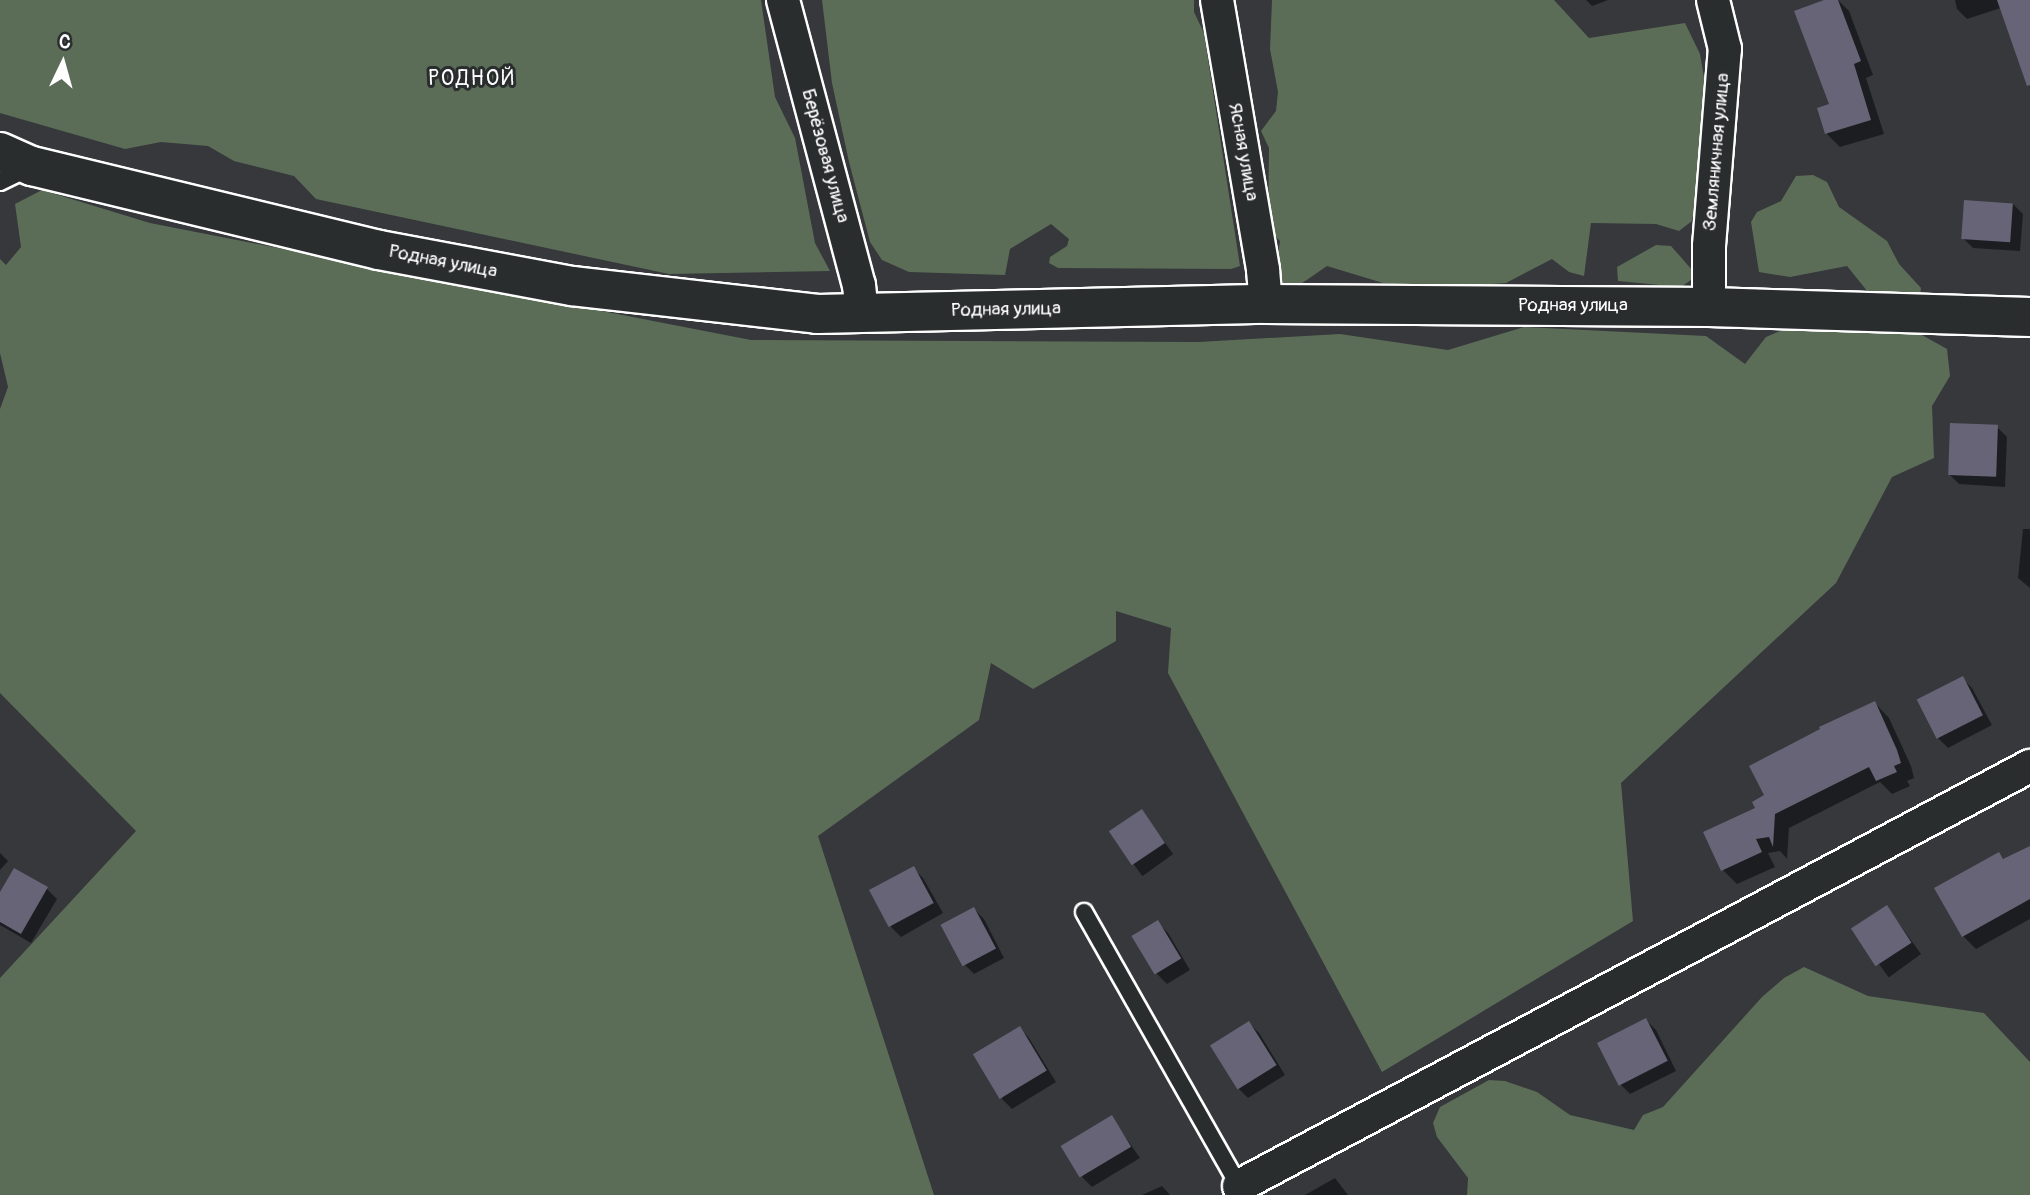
<!DOCTYPE html>
<meta charset="utf-8">
<style>
body{margin:0}
#map{position:relative;width:2030px;height:1195px;overflow:hidden;background:#36383c;font-family:Pangolin,sans-serif}
div>[style]{position:absolute}
[style*='--x']{left:calc(var(--x)*1px);top:calc(var(--y)*1px);width:calc(var(--w)*1px);rotate:calc(var(--a)*1deg)}
.green>*{inset:0;background:#5b6d57}
.shadow>*{inset:0;background:#0007;transform-origin:0 0}
.building>*{inset:0;background:#666476;transform-origin:0 0}
.roads{filter:drop-shadow(2px 0 #fff) drop-shadow(-2px 0 #fff) drop-shadow(0 2px #fff) drop-shadow(0 -2px #fff)}
.service>*{height:16px;margin:-8px;padding:0 8px;transform-origin:8px;border-radius:8px;background:#2a2d2e}
.minor>*{height:32px;margin:-16px;padding:0 16px;transform-origin:16px;border-radius:16px;background:#2a2d2e}
.tertiary>*{height:38px;margin:-19px;padding:0 19px;transform-origin:19px;border-radius:19px;background:#2a2d2e}
span{translate:-50% -50%;white-space:nowrap;text-align:center;line-height:1.15;-webkit-text-stroke:6px #2a2d2e;paint-order:stroke}
.street-label{font-size:19px;color:#fff}
.neighbourhood-label{font-size:21px;color:#fff;letter-spacing:2px}
.north{position:absolute;left:28px;top:28px;width:70px;height:70px;-webkit-text-stroke:5px #2a2d2e;paint-order:stroke;rotate:5deg;font-size:19px;font-weight:700;line-height:28px;text-align:center;color:#fff}
.north::after{content:'';display:block;margin:auto;width:24px;height:32px;background:#fff;clip-path:polygon(50% 0,100% 100%,50% 72%,0 100%)}
</style>
<div id="map">
<div class="green">
<i style="clip-path:polygon(0 0,761px 0,775px 97px,795px 138px,815px 243px,830px 271px,669px 274px,316px 199px,294px 176px,234px 161px,208px 146px,161px 142px,125px 149px,0 113px)"></i>
<i style="clip-path:polygon(822px 0,1194px 0,1194px 12px,1204px 33px,1240px 266px,1231px 269px,1058px 268px,1049px 263px,1050px 257px,1067px 246px,1069px 239px,1051px 224px,1010px 249px,1005px 275px,909px 272px,882px 260px,870px 242px,849px 162px,832px 83px)"></i>
<i style="clip-path:polygon(1272px 0,1554px 0,1589px 38px,1685px 23px,1700px 54px,1707px 96px,1700px 135px,1704px 155px,1692px 221px,1679px 231px,1656px 224px,1591px 223px,1584px 276px,1569px 272px,1552px 259px,1506px 283px,1437px 288px,1383px 283px,1327px 266px,1295px 288px,1274px 279px,1280px 241px,1268px 229px,1269px 148px,1261px 131px,1276px 111px,1278px 92px,1270px 49px)"></i>
<i style="clip-path:polygon(1813px 175px,1827px 182px,1839px 207px,1887px 241px,1899px 264px,1921px 288px,1920px 295px,1872px 297px,1847px 266px,1790px 277px,1759px 272px,1751px 222px,1757px 212px,1781px 201px,1796px 176px)"></i>
<i style="clip-path:polygon(42px 190px,150px 223px,751px 340px,1199px 342px,1340px 334px,1448px 350px,1524px 327px,1706px 336px,1745px 364px,1766px 337px,1785px 329px,1913px 330px,1947px 349px,1950px 376px,1932px 406px,1934px 458px,1892px 477px,1836px 583px,1621px 783px,1633px 921px,1382px 1072px,1168px 673px,1171px 628px,1116px 611px,1116px 641px,1033px 689px,991px 663px,979px 720px,818px 836px,934px 1195px,0 1195px,0 978px,136px 831px,0 693px,0 409px,8px 387px,0 353px,0 259px,6px 265px,21px 247px,15px 204px)"></i>
<i style="clip-path:polygon(1656px 245px,1671px 246px,1693px 271px,1691px 280px,1681px 287px,1618px 281px,1617px 267px)"></i>
<i style="clip-path:polygon(1804px 967px,1868px 996px,1984px 1013px,2030px 1062px,2030px 1195px,1467px 1195px,1468px 1178px,1437px 1137px,1433px 1123px,1440px 1107px,1489px 1080px,1505px 1081px,1537px 1092px,1570px 1115px,1634px 1130px,1643px 1115px,1663px 1107px,1762px 997px,1784px 978px)"></i>
</div>
<div class="shadow">
<i style="clip-path:polygon(1586px 0,1608px 0,1592px 6px)"></i>
<i style="clip-path:polygon(1829px 0,1838px 0,1849px 11px,1873px 75px,1866px 78px,1884px 134px,1840px 147px,1826px 133px,1832px 105px)"></i>
<i style="clip-path:polygon(1955px 0,2008px 0,2010px 5px,1967px 19px,1957px 9px)"></i>
<i style="clip-path:polygon(2013px 204px,2023px 214px,2020px 251px,1973px 248px,1963px 238px)"></i>
<i style="clip-path:polygon(1997px 427px,2007px 437px,2005px 487px,1959px 484px,1949px 474px)"></i>
<i style="clip-path:polygon(2023px 529px,2030px 529px,2030px 588px,2018px 578px)"></i>
<i style="clip-path:polygon(1962px 678px,1972px 688px,1992px 725px,1948px 748px,1938px 738px)"></i>
<i style="clip-path:polygon(1875px 703px,1889px 718px,1911px 766px,1914px 778px,1907px 781px,1910px 786px,1892px 794px,1880px 782px,1789px 828px,1787px 859px,1780px 851px,1768px 853px,1775px 867px,1737px 884px,1723px 870px,1766px 796px)"></i>
<i style="left:1142px;top:811px;width:53px;height:38px;rotate:54deg"></i>
<i style="clip-path:polygon(2030px 848px,2030px 919px,1976px 949px,1963px 936px,1999px 855px,2005px 860px)"></i>
<i style="clip-path:polygon(0 853px,8px 861px,0 870px)"></i>
<i style="clip-path:polygon(913px 868px,923px 878px,943px 913px,901px 937px,891px 927px)"></i>
<i style="clip-path:polygon(47px 889px,57px 899px,31px 943px,0 925px,0 895px)"></i>
<i style="left:1887px;top:907px;width:58px;height:40px;rotate:54deg"></i>
<i style="clip-path:polygon(974px 909px,984px 919px,1004px 958px,974px 974px,964px 964px,943px 926px)"></i>
<i style="clip-path:polygon(1158px 923px,1168px 933px,1190px 970px,1167px 984px,1157px 974px,1135px 937px)"></i>
<i style="clip-path:polygon(1646px 1020px,1656px 1030px,1676px 1071px,1630px 1094px,1620px 1084px,1600px 1042px)"></i>
<i style="clip-path:polygon(1249px 1023px,1259px 1033px,1285px 1075px,1248px 1098px,1238px 1088px)"></i>
<i style="clip-path:polygon(1020px 1028px,1029px 1038px,1056px 1082px,1012px 1109px,1002px 1099px)"></i>
<i style="clip-path:polygon(1112px 1118px,1140px 1158px,1092px 1187px,1082px 1177px)"></i>
<i style="clip-path:polygon(1335px 1178px,1348px 1195px,1305px 1195px)"></i>
<i style="clip-path:polygon(1162px 1186px,1170px 1195px,1142px 1195px)"></i>
</div>
<div class="building">
<i style="clip-path:polygon(1824px 0,1838px 0,1861px 61px,1854px 64px,1871px 120px,1825px 134px,1817px 108px,1829px 104px,1794px 11px)"></i>
<i style="clip-path:polygon(1997px 0,2030px 0,2030px 85px,2027px 86px)"></i>
<i style="left:1964px;top:200px;width:49px;height:39px;rotate:4deg"></i>
<i style="left:1950px;top:423px;width:48px;height:52px;rotate:2deg"></i>
<i style="left:1963px;top:676px;width:44px;height:52px;rotate:63deg"></i>
<i style="clip-path:polygon(1875px 701px,1897px 750px,1901px 763px,1894px 766px,1897px 772px,1876px 781px,1869px 767px,1775px 814px,1773px 847px,1769px 837px,1756px 839px,1762px 852px,1721px 871px,1703px 832px,1755px 808px,1752px 802px,1764px 795px,1749px 766px,1820px 729px,1819px 727px)"></i>
<i style="left:1142px;top:809px;width:41px;height:40px;rotate:56deg"></i>
<i style="clip-path:polygon(2030px 846px,2030px 899px,1962px 937px,1934px 888px,1999px 852px,2003px 859px)"></i>
<i style="left:914px;top:866px;width:42px;height:51px;rotate:62deg"></i>
<i style="clip-path:polygon(14px 868px,48px 887px,21px 934px,0 922px,0 892px)"></i>
<i style="left:1887px;top:905px;width:45px;height:43px;rotate:57deg"></i>
<i style="left:974px;top:907px;width:47px;height:38px;rotate:62deg"></i>
<i style="left:1158px;top:920px;width:45px;height:31px;rotate:59deg"></i>
<i style="left:1646px;top:1018px;width:48px;height:55px;rotate:63deg"></i>
<i style="left:1249px;top:1021px;width:52px;height:46px;rotate:58deg"></i>
<i style="left:1020px;top:1026px;width:52px;height:55px;rotate:59deg"></i>
<i style="left:1112px;top:1115px;width:37px;height:60px;rotate:59deg"></i>
</div>
<div class="roads">
<div class="service">
<i style="--x:0;--y:182;--w:32;--a:-26"></i>
<i style="--x:1084;--y:912;--w:318;--a:60.5"></i>
</div>
<div class="minor">
<i style="--x:783;--y:0;--w:295;--a:75.1"></i>
<i style="--x:859;--y:285;--w:29;--a:84"></i>
<i style="--x:1217;--y:0;--w:274;--a:80.3"></i>
<i style="--x:1263;--y:270;--w:34;--a:85"></i>
<i style="--x:1709;--y:307;--w:61;--a:-90"></i>
<i style="--x:1709;--y:246;--w:198;--a:-85.4"></i>
<i style="--x:1725;--y:49;--w:50;--a:-103.8"></i>
<i style="--x:1239;--y:1186;--w:896;--a:-27.97"></i>
</div>
<div class="tertiary">
<i style="--x:0;--y:152;--w:35;--a:24"></i>
<i style="--x:32;--y:166;--w:357;--a:13.6"></i>
<i style="--x:379;--y:250;--w:196;--a:10.6"></i>
<i style="--x:572;--y:286;--w:247;--a:6.5"></i>
<i style="--x:817;--y:314;--w:449;--a:-1.3"></i>
<i style="--x:1266;--y:304;--w:443;--a:0.4"></i>
<i style="--x:1709;--y:307;--w:321;--a:1.8"></i>
</div>
</div>
<div class="street-label">
<span style="left:1243px;top:152px;rotate:80deg">Ясная улица</span>
<span style="left:1717px;top:152px;rotate:-85deg">Земляничная улица</span>
<span style="left:825px;top:156px;rotate:75deg">Берёзовая улица</span>
<span style="left:443px;top:262px;rotate:11deg">Родная улица</span>
<span style="left:1573px;top:306px">Родная улица</span>
<span style="left:1006px;top:310px;rotate:-1deg">Родная улица</span>
</div>
<div class="neighbourhood-label">
<span style="left:472px;top:79px">РОДНОЙ</span>
</div>
<div class="north">С</div>
</div>
